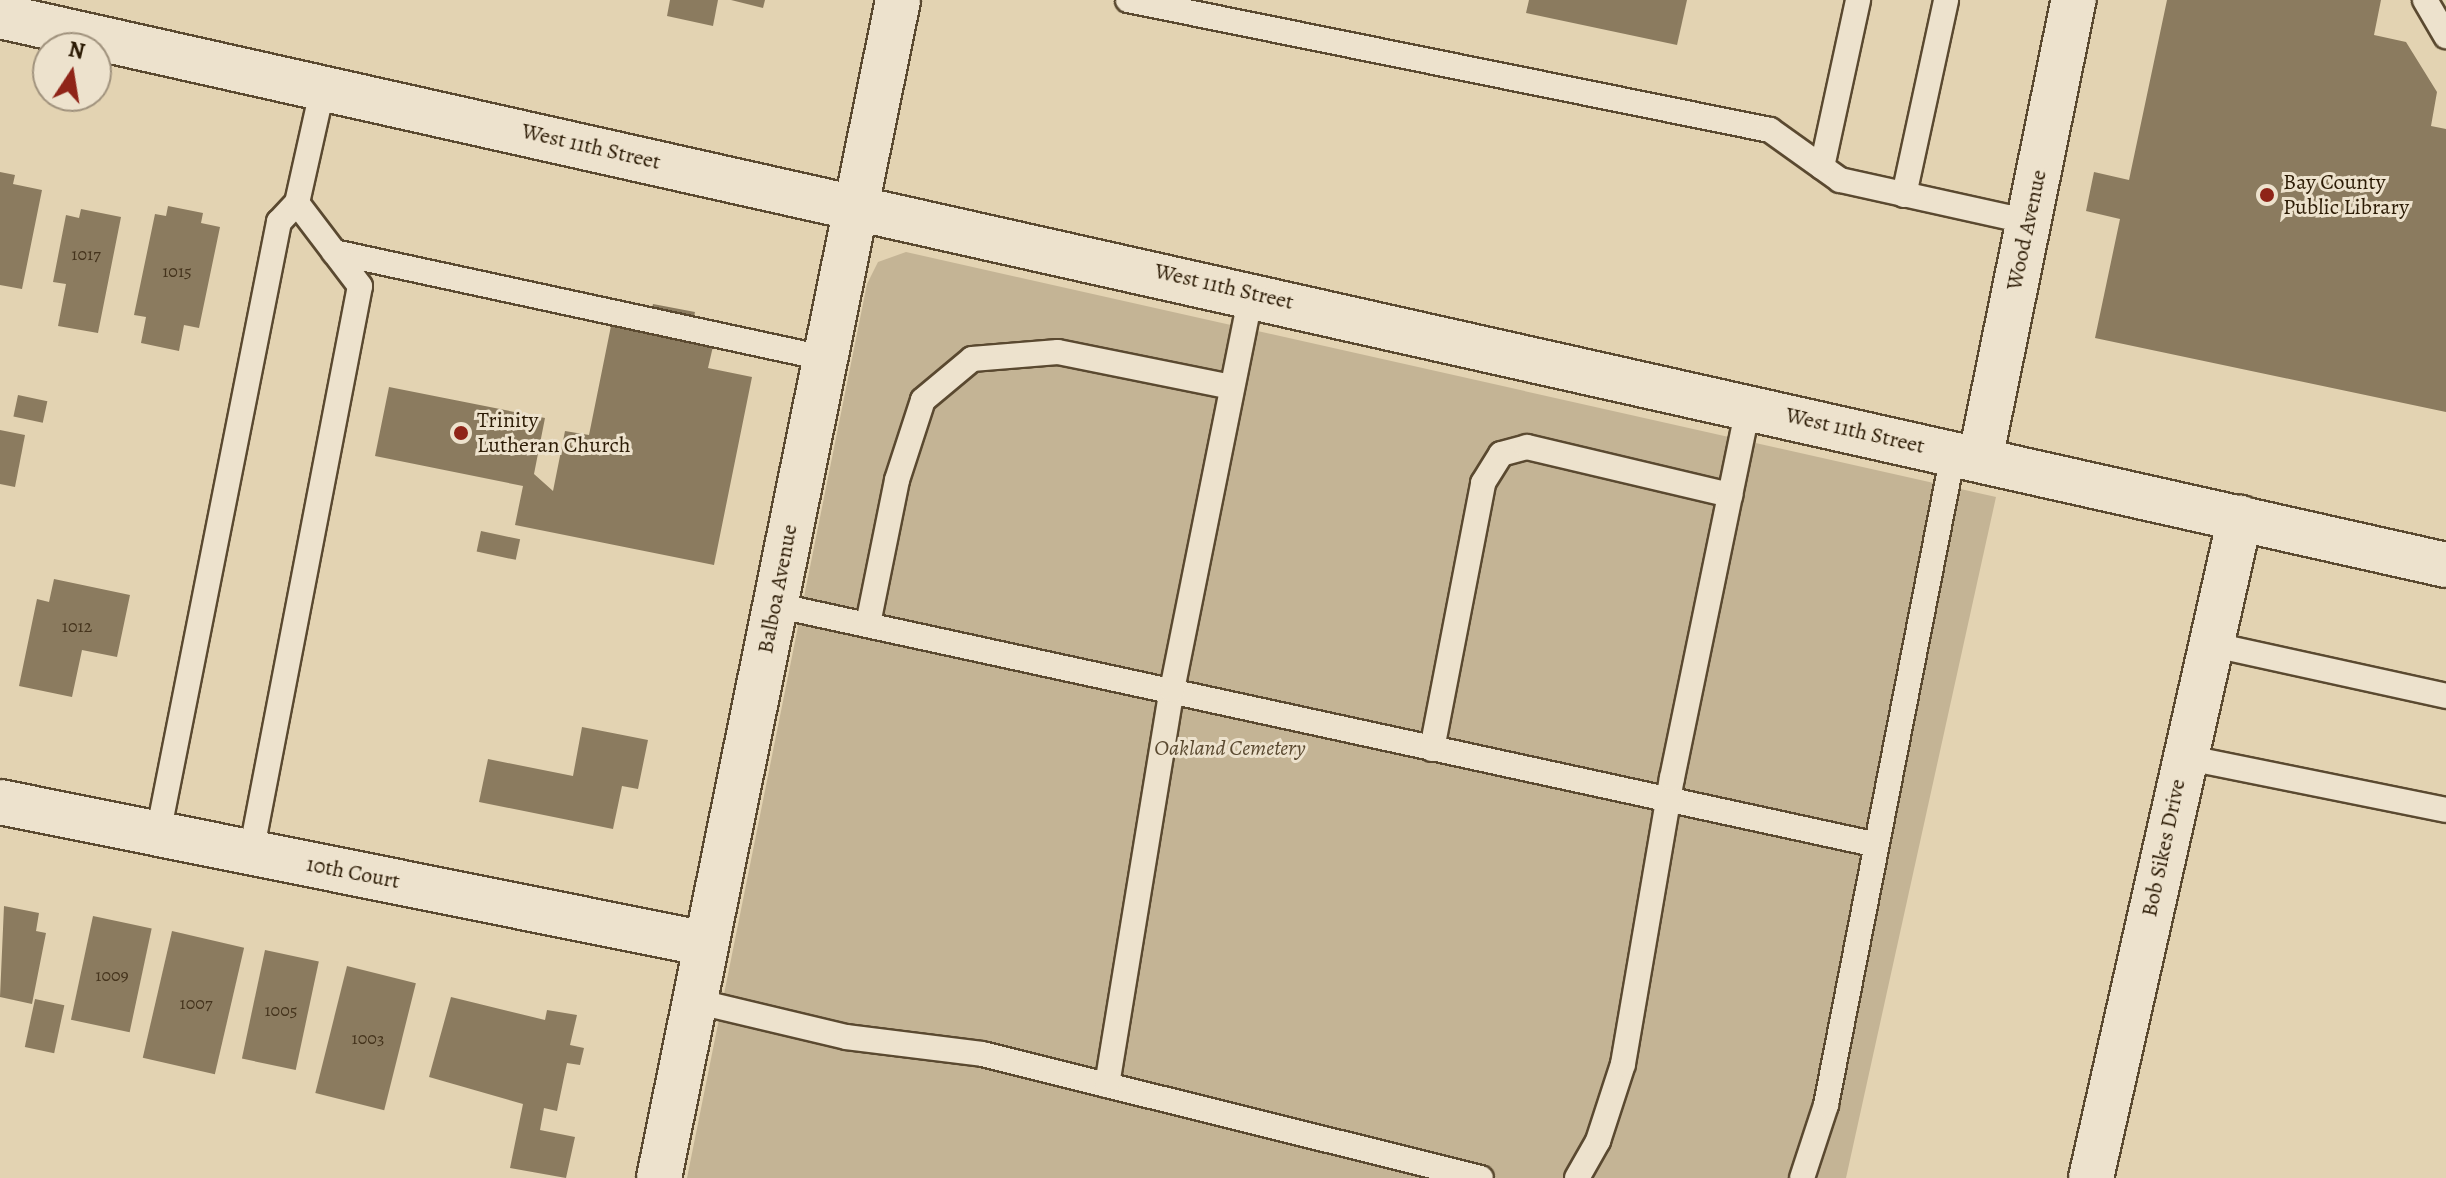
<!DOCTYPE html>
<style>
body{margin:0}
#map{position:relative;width:2446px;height:1178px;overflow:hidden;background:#e3d3b2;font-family:Alegreya,serif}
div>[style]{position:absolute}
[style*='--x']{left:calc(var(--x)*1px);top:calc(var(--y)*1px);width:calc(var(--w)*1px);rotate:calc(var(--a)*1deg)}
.green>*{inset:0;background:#c4b495}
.building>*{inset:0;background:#8b7b5f;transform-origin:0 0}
.roads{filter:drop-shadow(2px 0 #5a4930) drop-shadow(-2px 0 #5a4930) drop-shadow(0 2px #5a4930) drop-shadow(0 -2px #5a4930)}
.lane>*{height:24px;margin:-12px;padding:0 12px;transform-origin:12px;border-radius:12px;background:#ede2cd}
.street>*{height:44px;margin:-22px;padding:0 22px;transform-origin:22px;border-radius:22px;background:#ede2cd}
.secondary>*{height:44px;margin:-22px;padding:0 22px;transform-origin:22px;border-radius:22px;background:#ede2cd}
.dots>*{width:22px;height:22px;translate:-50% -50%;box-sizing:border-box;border:4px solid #ede2cd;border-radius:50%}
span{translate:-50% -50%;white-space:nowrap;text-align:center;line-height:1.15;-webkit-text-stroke:6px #ede2cd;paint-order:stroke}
.number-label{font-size:18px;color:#44331c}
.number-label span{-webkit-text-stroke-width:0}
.street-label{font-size:22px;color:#2c1b05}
.poi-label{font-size:22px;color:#2c1b05}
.left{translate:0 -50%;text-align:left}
.park-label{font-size:22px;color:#5a4930;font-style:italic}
.north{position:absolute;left:32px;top:32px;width:80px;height:80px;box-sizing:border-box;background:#ede2cd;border:2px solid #a0927d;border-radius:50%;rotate:12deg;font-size:22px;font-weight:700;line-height:32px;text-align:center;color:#2c1b05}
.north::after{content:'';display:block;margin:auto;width:28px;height:36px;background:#8f2418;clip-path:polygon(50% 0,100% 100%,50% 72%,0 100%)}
</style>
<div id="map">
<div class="green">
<i style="clip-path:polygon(906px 252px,1996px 497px,1846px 1178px,687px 1178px,867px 284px,878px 262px)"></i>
</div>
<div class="building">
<i style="clip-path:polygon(670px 0,718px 0,713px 26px,667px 16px)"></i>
<i style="clip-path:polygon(731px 0,765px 0,763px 8px)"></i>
<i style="clip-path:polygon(1529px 0,1687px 0,1677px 45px,1526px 13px)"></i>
<i style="clip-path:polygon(2167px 0,2381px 0,2374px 35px,2406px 42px,2437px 92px,2431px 126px,2446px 129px,2446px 412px,2095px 338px,2120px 219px,2086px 211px,2094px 172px,2129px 180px)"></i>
<i style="clip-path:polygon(0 172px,15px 175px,13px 184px,42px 190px,22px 289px,0 285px)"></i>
<i style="clip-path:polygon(168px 206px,203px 213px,201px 223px,220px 227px,199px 328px,184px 325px,179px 351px,141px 343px,146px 317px,134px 315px,155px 214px,166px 216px)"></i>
<i style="clip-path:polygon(81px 209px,121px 217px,98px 333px,58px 326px,66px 284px,53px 282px,66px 215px,79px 218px)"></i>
<i style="clip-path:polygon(653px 304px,695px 312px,690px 337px,714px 342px,708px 368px,752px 377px,714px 565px,515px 525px,523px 486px,375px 456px,389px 387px,545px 418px,534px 474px,553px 491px,565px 431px,589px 435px,612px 321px,648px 328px)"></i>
<i style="left:18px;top:395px;width:30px;height:22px;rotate:12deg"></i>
<i style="clip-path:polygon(0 430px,25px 435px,15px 487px,0 484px)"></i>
<i style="left:481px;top:531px;width:40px;height:21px;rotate:12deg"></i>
<i style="clip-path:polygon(54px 579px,130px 595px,117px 657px,82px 650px,72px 697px,19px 686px,37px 599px,49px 602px)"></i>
<i style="clip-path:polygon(582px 727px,648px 740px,638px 789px,622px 786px,613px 829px,479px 802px,488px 759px,573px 776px)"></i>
<i style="clip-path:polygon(4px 906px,39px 913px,36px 931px,46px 933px,32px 1004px,0 997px)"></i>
<i style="left:93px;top:916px;width:60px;height:106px;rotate:12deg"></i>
<i style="left:172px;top:931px;width:74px;height:130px;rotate:13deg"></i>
<i style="left:265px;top:950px;width:55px;height:111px;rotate:12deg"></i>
<i style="left:347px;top:966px;width:71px;height:131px;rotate:14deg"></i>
<i style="clip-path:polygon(451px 997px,545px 1020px,547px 1010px,577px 1015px,570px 1045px,584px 1048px,580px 1065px,567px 1063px,557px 1111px,544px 1108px,540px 1130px,575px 1137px,566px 1178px,510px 1168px,523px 1104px,429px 1077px)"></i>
<i style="left:35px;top:999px;width:30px;height:49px;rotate:12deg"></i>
</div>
<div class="roads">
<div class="lane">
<i style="--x:1128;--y:0;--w:655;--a:11.45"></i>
<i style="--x:1770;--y:130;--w:86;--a:35.5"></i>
<i style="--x:1840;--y:180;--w:194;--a:12.5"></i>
<i style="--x:2425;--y:0;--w:42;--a:59.7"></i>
<i style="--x:1822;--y:167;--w:171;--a:-77.8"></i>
<i style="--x:1904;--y:195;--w:199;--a:-77.8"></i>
<i style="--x:334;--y:252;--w:501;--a:12.21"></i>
<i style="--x:775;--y:605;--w:1124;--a:12.28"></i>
<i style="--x:868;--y:624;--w:147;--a:-78.6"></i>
<i style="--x:897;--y:480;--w:84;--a:-72"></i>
<i style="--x:923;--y:400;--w:64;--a:-39.9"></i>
<i style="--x:972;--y:359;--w:86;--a:-4.7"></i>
<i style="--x:1058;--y:352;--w:177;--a:11.4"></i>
<i style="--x:2210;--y:644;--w:242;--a:12.4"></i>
<i style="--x:1432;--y:749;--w:271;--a:-79.1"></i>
<i style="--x:1483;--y:483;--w:34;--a:-58"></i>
<i style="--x:1501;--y:454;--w:27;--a:-15"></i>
<i style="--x:1527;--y:447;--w:209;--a:13.3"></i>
<i style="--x:2184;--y:757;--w:267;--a:11.4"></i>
<i style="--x:158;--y:834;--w:624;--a:-78.82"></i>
<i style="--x:279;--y:222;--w:26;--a:-47"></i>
<i style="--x:297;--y:203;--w:119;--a:-77.4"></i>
<i style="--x:251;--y:853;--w:577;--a:-79.12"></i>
<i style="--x:360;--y:286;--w:104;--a:-127.2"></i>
<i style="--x:695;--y:1001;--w:155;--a:13.4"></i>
<i style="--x:846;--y:1037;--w:137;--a:7.1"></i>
<i style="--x:982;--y:1054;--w:514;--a:13.96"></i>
<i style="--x:1107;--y:1085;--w:400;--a:-80.7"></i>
<i style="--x:1172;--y:690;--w:405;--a:-78.7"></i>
<i style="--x:1577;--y:1178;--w:43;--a:-60.4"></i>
<i style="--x:1598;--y:1141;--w:81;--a:-72"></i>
<i style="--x:1623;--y:1064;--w:290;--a:-80.3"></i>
<i style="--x:1672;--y:778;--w:379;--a:-78.4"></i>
<i style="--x:1802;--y:1178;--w:77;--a:-71.8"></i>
<i style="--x:1826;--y:1105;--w:663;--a:-78.96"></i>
</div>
<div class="street">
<i style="--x:1980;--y:460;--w:470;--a:-78.5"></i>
<i style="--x:0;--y:802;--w:720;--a:11.37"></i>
<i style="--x:2091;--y:1178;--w:677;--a:-77.28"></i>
</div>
<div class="secondary">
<i style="--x:0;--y:16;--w:2507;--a:12.65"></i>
<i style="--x:659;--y:1178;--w:1202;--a:-78.53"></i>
</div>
</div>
<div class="dots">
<i style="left:2267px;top:195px;background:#8f2418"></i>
<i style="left:461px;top:433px;background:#8f2418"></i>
</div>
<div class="number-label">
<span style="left:86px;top:254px">1017</span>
<span style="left:177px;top:271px">1015</span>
<span style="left:77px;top:626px">1012</span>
<span style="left:112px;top:975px">1009</span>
<span style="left:196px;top:1003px">1007</span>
<span style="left:281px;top:1010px">1005</span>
<span style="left:368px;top:1038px">1003</span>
</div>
<div class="street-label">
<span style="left:591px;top:147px;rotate:13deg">West 11th Street</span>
<span style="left:2027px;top:230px;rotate:-78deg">Wood Avenue</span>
<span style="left:1224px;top:287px;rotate:13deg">West 11th Street</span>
<span style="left:1855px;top:431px;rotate:13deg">West 11th Street</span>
<span style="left:778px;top:589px;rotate:-79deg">Balboa Avenue</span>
<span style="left:2164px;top:848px;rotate:-78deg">Bob Sikes Drive</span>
<span style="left:353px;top:873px;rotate:11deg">10th Court</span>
</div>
<div class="poi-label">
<span class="left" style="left:2283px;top:195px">Bay County<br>Public Library</span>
<span class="left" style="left:477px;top:433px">Trinity<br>Lutheran Church</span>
</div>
<div class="park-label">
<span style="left:1230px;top:749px">Oakland Cemetery</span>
</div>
<div class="north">N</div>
</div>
